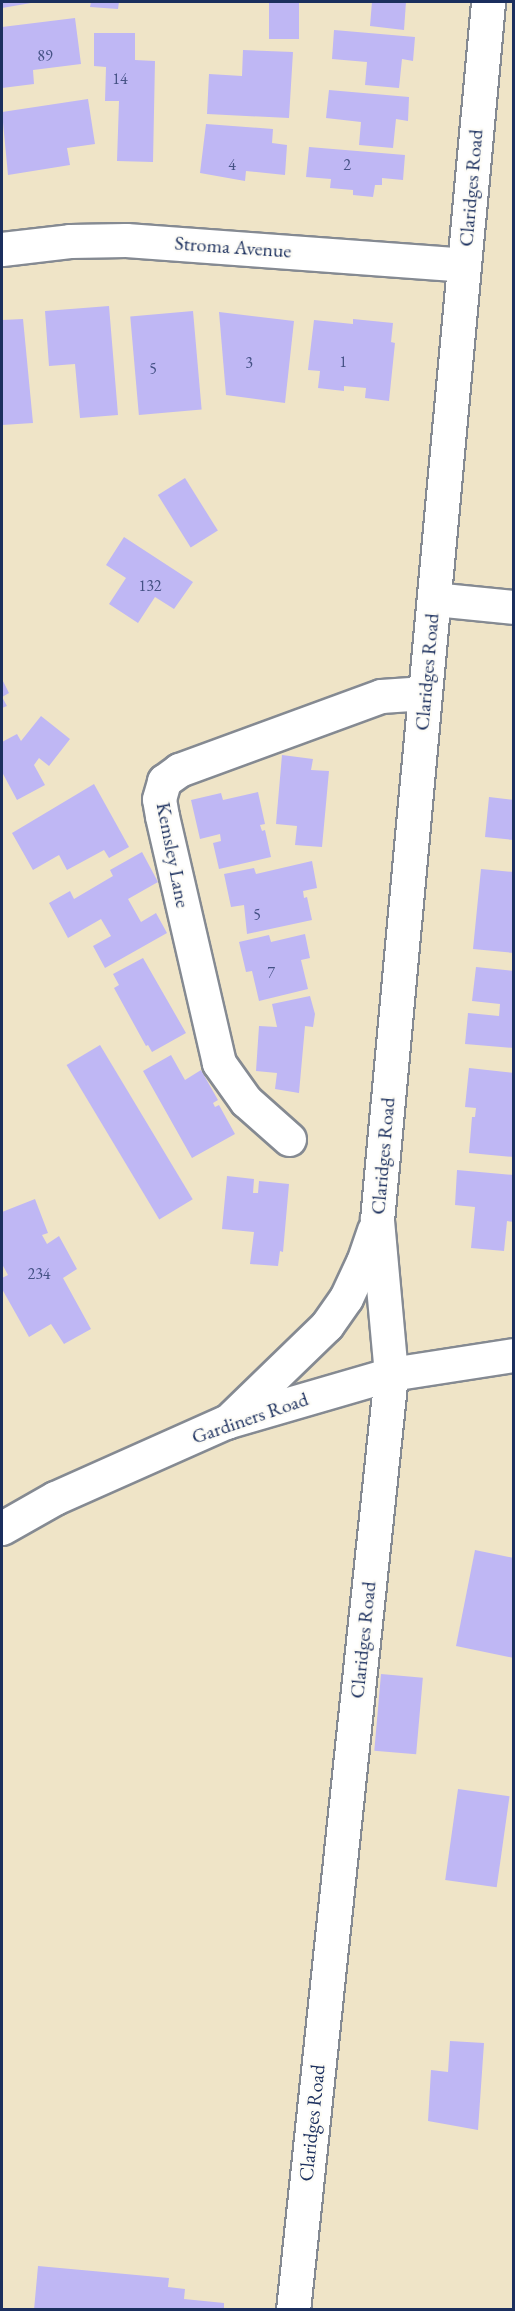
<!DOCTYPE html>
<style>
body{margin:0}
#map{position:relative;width:515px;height:2311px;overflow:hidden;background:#efe4c7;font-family:"EB Garamond",serif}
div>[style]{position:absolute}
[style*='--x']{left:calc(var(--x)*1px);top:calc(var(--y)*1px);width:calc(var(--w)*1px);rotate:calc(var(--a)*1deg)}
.building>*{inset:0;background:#bfb7f4;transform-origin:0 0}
.roads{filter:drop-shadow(2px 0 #858a92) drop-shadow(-2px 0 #858a92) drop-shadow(0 2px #858a92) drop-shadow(0 -2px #858a92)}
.street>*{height:33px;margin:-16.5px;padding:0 16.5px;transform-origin:16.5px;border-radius:16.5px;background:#fff}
.secondary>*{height:33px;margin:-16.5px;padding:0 16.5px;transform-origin:16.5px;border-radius:16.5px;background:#fff}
span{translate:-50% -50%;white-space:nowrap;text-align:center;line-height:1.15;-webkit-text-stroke:4.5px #fdfcf7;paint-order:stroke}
.number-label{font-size:16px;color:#445184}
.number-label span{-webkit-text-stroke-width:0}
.street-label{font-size:20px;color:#1b2f5e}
.frame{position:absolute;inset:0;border:3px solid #1b2f5e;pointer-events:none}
</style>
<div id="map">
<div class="building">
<i style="clip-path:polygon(2px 2px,31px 2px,31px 3px,2px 8px)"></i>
<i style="clip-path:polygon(91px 2px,119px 2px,118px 9px,90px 7px)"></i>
<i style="left:269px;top:2px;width:30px;height:37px"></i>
<i style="clip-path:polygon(372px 2px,406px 2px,404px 30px,370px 26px)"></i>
<i style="clip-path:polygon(75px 18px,81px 64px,33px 70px,34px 84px,2px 88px,2px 27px)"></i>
<i style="clip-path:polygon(334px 30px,415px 37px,413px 61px,402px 59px,399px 88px,365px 85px,367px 62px,332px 59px)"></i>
<i style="clip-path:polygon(94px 33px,135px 33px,135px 60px,155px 61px,153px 162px,117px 161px,119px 101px,105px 101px,106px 67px,94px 66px)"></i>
<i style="clip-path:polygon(243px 50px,293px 52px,289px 118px,207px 114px,209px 74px,242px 76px)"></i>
<i style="clip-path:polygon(329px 90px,409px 97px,408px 121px,396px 119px,393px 148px,359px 145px,361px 122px,326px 118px)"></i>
<i style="clip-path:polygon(88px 99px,95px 144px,67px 148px,70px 165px,8px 175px,2px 112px)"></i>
<i style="clip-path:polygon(206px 124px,273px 129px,272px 143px,287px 145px,285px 175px,246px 171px,245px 181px,200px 173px)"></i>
<i style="clip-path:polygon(309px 147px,405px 155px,403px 180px,382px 178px,382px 185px,375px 185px,373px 197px,353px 195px,353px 190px,330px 188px,331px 179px,306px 177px)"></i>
<i style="clip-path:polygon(109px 306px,118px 415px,80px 418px,75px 364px,49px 366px,45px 311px)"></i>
<i style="left:193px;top:311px;width:99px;height:63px;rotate:85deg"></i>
<i style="clip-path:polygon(219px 312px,294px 321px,285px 403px,226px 395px)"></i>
<i style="clip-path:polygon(23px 319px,33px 423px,2px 425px,2px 320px)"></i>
<i style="clip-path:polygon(353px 319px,393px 323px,391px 342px,395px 343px,389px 401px,365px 398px,366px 388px,344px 386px,344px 391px,318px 388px,320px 371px,308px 370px,314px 320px,353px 324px)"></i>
<i style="left:185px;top:478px;width:62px;height:32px;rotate:58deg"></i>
<i style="clip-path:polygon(124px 537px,193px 582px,174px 609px,155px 597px,138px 623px,109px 604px,126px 578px,106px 565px)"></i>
<i style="clip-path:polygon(2px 679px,9px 693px,2px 697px,7px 706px,2px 708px)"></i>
<i style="clip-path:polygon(41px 716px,70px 739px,49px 766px,39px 758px,34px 765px,45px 785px,17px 800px,2px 772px,2px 742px,17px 734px,21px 741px)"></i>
<i style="clip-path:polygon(282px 755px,313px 759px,311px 770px,329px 771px,322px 847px,295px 845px,297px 826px,276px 824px)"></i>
<i style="clip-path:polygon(94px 784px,129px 847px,109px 858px,104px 850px,67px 870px,59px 855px,33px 870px,12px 833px)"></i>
<i style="clip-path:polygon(258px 792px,265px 824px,260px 825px,262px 831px,265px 830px,271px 857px,219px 869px,213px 843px,221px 841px,220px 834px,200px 839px,191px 800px,221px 793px,223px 800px)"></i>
<i style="clip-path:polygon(489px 797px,514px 800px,514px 840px,485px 837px)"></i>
<i style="clip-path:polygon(142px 852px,158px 882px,128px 899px,141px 922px,156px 913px,167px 933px,105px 968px,93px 946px,111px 936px,101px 919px,68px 938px,49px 903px,70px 891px,74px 899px,113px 876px,110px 870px)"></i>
<i style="clip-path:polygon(312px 861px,317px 888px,303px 891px,304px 898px,307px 897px,312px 920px,247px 934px,244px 905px,231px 907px,224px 874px,254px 868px,256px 874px)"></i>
<i style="clip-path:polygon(481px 869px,514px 872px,514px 953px,473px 949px)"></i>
<i style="clip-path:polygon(305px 934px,310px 958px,301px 960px,308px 989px,259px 1001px,252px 971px,246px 972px,239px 942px,269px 935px,271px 942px)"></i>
<i style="clip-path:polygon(143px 958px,186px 1033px,152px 1052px,148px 1045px,146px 1046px,114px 988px,119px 985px,113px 974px)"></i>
<i style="clip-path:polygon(476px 967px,514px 971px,514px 1048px,465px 1044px,468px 1013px,499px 1016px,500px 1004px,472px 1001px)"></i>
<i style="clip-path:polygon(310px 996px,315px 1014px,313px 1027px,305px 1026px,299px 1093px,275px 1089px,277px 1073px,256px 1071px,259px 1026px,277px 1027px,272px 1004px)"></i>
<i style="left:100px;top:1045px;width:180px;height:39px;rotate:59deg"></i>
<i style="clip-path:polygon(171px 1055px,185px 1080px,201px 1070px,218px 1100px,213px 1103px,215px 1107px,219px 1105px,235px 1134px,192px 1158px,143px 1071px)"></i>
<i style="clip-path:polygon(469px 1068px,514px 1073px,514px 1157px,469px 1153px,472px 1117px,475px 1117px,476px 1108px,465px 1107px)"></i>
<i style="clip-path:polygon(457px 1170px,514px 1175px,514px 1222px,507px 1221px,504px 1251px,471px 1248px,475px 1207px,455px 1205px)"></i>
<i style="clip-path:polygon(227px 1176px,254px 1179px,253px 1193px,258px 1193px,259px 1181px,289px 1184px,283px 1252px,280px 1251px,278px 1266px,250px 1264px,254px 1232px,222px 1229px)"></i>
<i style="clip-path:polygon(35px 1199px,48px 1233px,42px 1235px,47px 1244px,59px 1236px,77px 1269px,63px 1278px,91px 1329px,64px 1344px,51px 1324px,29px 1337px,2px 1289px,2px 1278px,8px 1275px,2px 1264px,2px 1212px)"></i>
<i style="clip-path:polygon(475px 1550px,514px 1558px,514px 1658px,456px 1646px)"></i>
<i style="left:381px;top:1674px;width:42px;height:77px;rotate:5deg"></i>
<i style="left:458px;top:1789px;width:52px;height:92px;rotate:8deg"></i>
<i style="clip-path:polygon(450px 2041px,484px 2043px,478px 2130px,428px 2121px,431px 2070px,448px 2072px)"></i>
<i style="clip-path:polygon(38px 2266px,169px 2278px,168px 2287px,185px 2289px,184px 2299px,224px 2303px,224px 2310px,34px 2310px)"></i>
</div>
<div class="roads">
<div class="street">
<i style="--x:2;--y:249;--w:68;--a:-6.7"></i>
<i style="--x:70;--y:241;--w:56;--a:-1"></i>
<i style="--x:126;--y:240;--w:339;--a:4.2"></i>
<i style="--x:434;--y:599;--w:80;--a:5.7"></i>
<i style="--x:289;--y:1139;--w:57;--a:-138.5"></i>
<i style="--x:246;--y:1101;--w:47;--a:-125.4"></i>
<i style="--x:219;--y:1063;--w:253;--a:-103"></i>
<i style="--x:162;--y:816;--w:17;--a:-100"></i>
<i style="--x:159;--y:799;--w:19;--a:-74"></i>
<i style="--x:164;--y:781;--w:19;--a:-36"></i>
<i style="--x:179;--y:770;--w:215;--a:-20.1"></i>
<i style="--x:381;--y:696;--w:44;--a:-3.9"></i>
<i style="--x:293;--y:2310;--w:941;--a:-84.02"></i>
</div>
<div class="secondary">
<i style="--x:391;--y:1374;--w:155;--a:-95.2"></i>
<i style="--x:377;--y:1220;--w:1223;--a:-84.79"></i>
<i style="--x:227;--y:1422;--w:139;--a:-44.1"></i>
<i style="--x:327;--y:1325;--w:33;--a:-55"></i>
<i style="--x:346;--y:1298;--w:40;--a:-65"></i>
<i style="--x:363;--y:1262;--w:34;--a:-71"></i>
<i style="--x:2;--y:1528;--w:61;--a:-29.5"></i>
<i style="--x:55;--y:1498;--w:187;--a:-24"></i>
<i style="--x:226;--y:1422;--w:172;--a:-16.2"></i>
<i style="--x:391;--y:1374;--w:124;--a:-8.8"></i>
</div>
</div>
<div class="number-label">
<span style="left:45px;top:56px">89</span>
<span style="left:120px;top:79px">14</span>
<span style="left:232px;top:165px">4</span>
<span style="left:347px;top:165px">2</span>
<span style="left:343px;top:362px">1</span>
<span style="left:249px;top:363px">3</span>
<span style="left:153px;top:369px">5</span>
<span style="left:150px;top:586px">132</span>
<span style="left:257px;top:915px">5</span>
<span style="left:271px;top:973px">7</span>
<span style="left:39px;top:1274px">234</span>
</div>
<div class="street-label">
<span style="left:471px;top:188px;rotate:-85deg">Claridges Road</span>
<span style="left:233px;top:247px;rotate:4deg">Stroma Avenue</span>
<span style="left:427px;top:672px;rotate:-85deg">Claridges Road</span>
<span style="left:173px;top:855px;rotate:79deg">Kemsley Lane</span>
<span style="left:383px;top:1156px;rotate:-85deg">Claridges Road</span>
<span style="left:250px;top:1418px;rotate:-19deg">Gardiners Road</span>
<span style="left:363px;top:1640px;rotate:-84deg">Claridges Road</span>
<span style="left:312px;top:2123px;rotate:-84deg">Claridges Road</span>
</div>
<div class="frame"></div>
</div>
